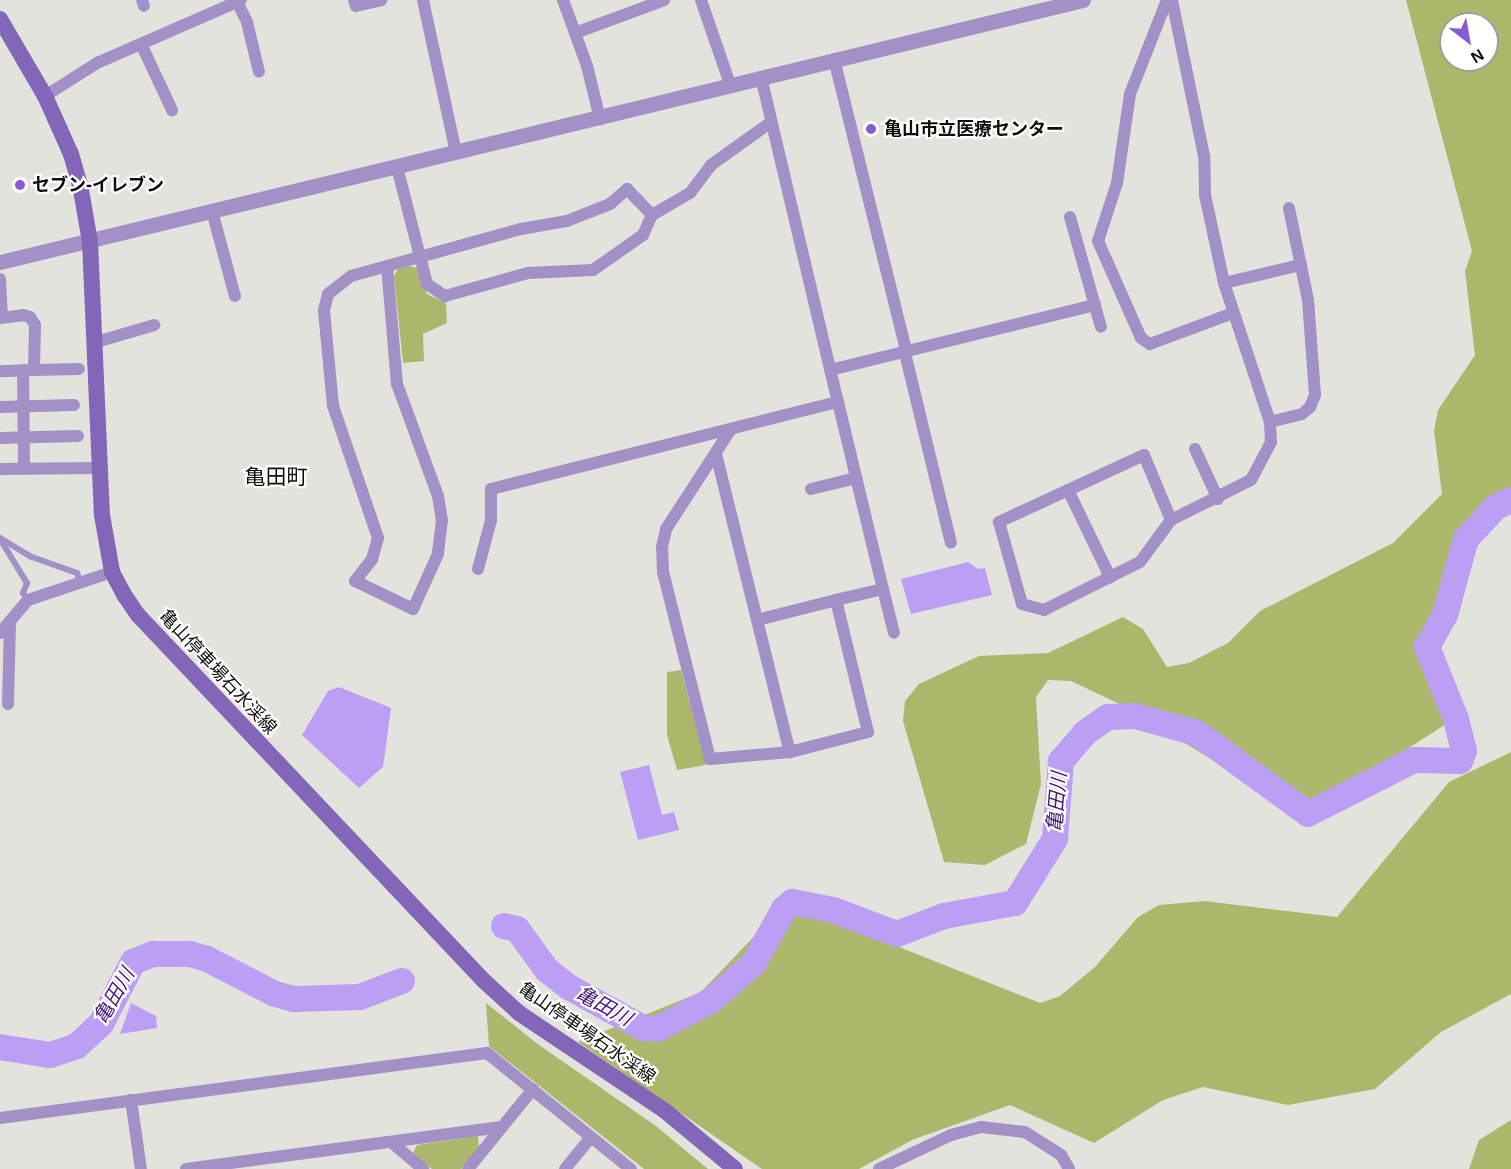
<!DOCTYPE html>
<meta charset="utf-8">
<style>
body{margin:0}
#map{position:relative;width:1511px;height:1169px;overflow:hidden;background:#e2e3dc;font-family:Helvetica,"Noto Sans JP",sans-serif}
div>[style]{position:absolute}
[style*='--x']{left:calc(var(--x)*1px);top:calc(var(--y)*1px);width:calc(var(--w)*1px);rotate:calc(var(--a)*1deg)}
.green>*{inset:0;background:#abb86c}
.water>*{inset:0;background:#bc9ff5}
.river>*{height:26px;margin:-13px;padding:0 13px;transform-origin:13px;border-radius:13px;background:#bc9ff5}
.service>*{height:6px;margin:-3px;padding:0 3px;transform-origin:3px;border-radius:3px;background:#a290c7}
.minor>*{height:12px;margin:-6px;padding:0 6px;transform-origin:6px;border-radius:6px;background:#a290c7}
.tertiary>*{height:15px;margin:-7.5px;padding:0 7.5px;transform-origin:7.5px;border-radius:7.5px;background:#a290c7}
.secondary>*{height:16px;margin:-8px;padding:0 8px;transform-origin:8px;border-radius:8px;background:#8366b7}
.dots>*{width:16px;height:16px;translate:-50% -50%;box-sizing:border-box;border:3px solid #fff;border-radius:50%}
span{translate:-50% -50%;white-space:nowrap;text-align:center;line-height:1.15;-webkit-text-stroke:4.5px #fff;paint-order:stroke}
.poi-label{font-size:18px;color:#0d0d0b;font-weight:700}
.left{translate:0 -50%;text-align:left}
.street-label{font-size:18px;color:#0d0d0b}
.water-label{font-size:20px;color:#47197c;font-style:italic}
.quarter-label{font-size:21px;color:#0d0d0b}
.north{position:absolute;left:1439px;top:12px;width:60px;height:60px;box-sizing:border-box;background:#fff;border:2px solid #9e9e9d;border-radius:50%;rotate:149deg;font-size:16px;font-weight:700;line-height:24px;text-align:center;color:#0d0d0b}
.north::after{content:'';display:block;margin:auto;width:21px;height:27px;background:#8b5bd4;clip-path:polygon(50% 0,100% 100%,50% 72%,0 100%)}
</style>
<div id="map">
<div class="green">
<i style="clip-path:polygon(evenodd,1406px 0,1511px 0,1511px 498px,1485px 518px,1435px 638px,1446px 724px,1303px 816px,1128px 708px,1071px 681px,1048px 680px,1036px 697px,1041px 784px,1026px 844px,985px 865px,944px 862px,903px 721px,905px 701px,919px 684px,979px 656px,1048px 653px,1123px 617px,1143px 629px,1167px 667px,1189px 663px,1228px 643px,1260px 611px,1393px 543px,1442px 494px,1434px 431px,1438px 410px,1475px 355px,1465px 271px,1472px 251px,1406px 0,1451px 24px,1487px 24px,1487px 60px,1451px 60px,1451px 24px)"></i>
<i style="clip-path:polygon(410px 266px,417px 268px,427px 294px,446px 303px,447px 323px,423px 334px,424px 361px,403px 363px,394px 276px,398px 269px)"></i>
<i style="clip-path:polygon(681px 670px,706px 765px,677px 770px,667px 735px,667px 672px)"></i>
<i style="clip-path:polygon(1511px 752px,1511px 994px,1441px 1032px,1375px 1089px,1288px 1105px,1203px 1087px,1163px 1100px,1094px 1143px,1010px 1105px,912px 1140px,859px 1169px,762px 1169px,578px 1042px,701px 992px,763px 927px,801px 905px,822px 903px,899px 947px,1040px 1003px,1060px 996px,1095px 967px,1138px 917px,1159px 905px,1204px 901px,1337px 917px,1449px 782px)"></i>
<i style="clip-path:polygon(486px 1003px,539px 1045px,656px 1126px,708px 1169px,644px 1169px,489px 1046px)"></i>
<i style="clip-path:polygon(1511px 1120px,1511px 1169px,1469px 1169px,1479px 1140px)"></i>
<i style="clip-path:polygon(478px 1136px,479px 1147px,461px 1169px,432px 1169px,413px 1153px,417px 1145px)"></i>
</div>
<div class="water">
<i style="clip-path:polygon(968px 562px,978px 569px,985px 568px,992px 595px,911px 614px,901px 579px)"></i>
<i style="clip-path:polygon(339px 687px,391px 708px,383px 767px,359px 788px,302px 735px,328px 691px)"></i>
<i style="clip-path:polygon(649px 765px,662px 815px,674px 812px,679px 830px,638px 840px,620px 772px)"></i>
<i style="clip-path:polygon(131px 1003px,156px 1016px,157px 1028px,120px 1034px)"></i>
</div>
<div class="river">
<i style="--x:504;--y:926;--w:13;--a:13"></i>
<i style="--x:517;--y:929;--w:51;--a:53.8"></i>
<i style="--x:547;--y:970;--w:28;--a:38"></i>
<i style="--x:569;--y:987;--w:85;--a:29"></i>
<i style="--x:643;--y:1028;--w:14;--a:4"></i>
<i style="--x:657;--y:1029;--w:62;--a:-27.8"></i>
<i style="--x:712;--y:1000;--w:56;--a:-41.4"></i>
<i style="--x:754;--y:963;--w:62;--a:-60.9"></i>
<i style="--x:784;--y:909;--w:11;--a:-41"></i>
<i style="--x:792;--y:902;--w:42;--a:11"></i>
<i style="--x:833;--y:910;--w:68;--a:20.6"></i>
<i style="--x:897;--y:934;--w:50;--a:-21"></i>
<i style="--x:944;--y:916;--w:72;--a:-10.4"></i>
<i style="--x:1015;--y:903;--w:75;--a:-58"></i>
<i style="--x:1055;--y:839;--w:78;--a:-85.6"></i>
<i style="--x:1061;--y:761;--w:37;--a:-49"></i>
<i style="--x:1085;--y:733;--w:28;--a:-35"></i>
<i style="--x:1108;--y:717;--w:27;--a:-2"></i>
<i style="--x:1135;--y:716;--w:64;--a:15.3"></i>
<i style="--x:1197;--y:733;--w:137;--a:36.1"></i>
<i style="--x:1308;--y:814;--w:119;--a:-27"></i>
<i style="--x:1414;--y:760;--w:46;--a:1.2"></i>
<i style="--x:1460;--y:761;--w:11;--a:-68"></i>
<i style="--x:1464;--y:751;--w:33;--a:-104"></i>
<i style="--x:1456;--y:719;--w:78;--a:-111.9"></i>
<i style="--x:1427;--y:647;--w:37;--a:-61"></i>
<i style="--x:1445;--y:615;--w:79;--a:-74.6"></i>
<i style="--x:1466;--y:539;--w:44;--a:-46.8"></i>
<i style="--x:1496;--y:507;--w:17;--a:-25"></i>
<i style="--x:0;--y:1047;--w:51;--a:9.1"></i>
<i style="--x:50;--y:1055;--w:28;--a:-18"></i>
<i style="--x:77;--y:1046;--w:33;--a:-43"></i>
<i style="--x:101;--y:1024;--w:70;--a:-62.7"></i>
<i style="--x:133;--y:962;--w:22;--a:-22"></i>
<i style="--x:153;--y:954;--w:37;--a:0"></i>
<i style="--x:190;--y:954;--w:18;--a:16"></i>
<i style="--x:207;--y:959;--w:76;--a:27.2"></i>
<i style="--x:275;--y:994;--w:20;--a:15"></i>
<i style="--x:294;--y:999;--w:66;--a:-1.7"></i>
<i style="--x:360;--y:997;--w:45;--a:-20.9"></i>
</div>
<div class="service">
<i style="--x:0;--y:538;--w:37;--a:31"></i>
<i style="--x:32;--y:557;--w:48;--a:19.6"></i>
<i style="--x:77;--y:573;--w:12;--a:70"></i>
<i style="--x:0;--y:539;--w:52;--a:58.5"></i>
<i style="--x:27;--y:583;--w:11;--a:112"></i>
<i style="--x:23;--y:593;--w:9;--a:54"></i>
</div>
<div class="minor">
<i style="--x:142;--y:0;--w:6;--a:72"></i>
<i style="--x:354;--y:0;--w:6;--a:72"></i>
<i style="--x:356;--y:6;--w:26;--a:-13"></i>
<i style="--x:423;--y:0;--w:156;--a:77.8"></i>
<i style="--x:563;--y:0;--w:70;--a:70"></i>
<i style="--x:587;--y:66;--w:55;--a:76.2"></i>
<i style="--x:701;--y:0;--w:89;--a:71"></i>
<i style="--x:1167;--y:0;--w:101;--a:111.5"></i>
<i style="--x:1130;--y:94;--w:90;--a:98.3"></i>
<i style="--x:1117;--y:183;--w:61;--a:108.1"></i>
<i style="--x:1098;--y:241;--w:106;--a:66.1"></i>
<i style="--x:1141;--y:338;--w:11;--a:34"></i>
<i style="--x:1150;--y:344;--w:89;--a:-20.5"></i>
<i style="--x:237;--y:2;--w:22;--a:63"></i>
<i style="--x:247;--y:22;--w:51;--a:76.5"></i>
<i style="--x:575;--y:33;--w:95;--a:-20.3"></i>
<i style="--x:142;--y:46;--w:71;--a:64.9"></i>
<i style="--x:834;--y:59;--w:303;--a:76.1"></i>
<i style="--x:761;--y:77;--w:334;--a:76.7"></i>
<i style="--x:45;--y:96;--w:62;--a:-32.4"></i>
<i style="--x:97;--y:63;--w:157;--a:-23.6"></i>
<i style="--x:397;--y:167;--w:121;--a:75.6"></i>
<i style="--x:427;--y:284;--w:22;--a:34"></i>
<i style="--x:445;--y:296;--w:86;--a:-15.5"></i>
<i style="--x:528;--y:273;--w:65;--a:-2.6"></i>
<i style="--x:593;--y:270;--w:61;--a:-35"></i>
<i style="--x:643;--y:235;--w:22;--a:-66"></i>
<i style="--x:212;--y:211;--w:88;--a:74.9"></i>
<i style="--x:1070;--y:217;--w:114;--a:74.3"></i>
<i style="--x:387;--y:266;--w:118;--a:85.2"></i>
<i style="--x:397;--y:384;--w:119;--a:69.9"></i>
<i style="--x:438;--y:496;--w:24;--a:81"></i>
<i style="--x:442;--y:520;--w:34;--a:97"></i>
<i style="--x:438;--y:554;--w:60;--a:114.4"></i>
<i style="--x:413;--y:609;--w:64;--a:-154.2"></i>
<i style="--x:355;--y:581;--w:28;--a:-52"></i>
<i style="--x:372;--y:559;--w:22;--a:-74"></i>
<i style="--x:378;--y:538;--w:139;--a:-108.8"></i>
<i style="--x:333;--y:406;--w:96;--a:-95.4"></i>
<i style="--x:324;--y:310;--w:16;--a:-76"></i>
<i style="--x:328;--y:294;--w:29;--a:-38"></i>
<i style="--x:351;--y:276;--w:176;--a:-15.5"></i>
<i style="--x:521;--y:229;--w:47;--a:-9.9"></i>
<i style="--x:567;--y:221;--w:46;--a:-21.6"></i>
<i style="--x:610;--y:204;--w:23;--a:-41"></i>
<i style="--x:627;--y:189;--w:36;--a:46"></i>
<i style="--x:652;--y:215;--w:44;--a:-30.1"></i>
<i style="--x:690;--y:193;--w:35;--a:-53"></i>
<i style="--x:711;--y:165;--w:74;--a:-35.6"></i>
<i style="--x:0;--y:279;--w:39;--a:87"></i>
<i style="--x:1224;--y:283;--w:79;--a:-13.2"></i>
<i style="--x:0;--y:318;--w:23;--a:-7"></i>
<i style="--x:23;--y:315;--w:7;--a:16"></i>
<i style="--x:30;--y:317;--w:9;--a:58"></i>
<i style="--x:35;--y:325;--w:45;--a:91.3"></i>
<i style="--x:34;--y:370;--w:34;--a:178"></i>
<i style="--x:93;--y:343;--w:64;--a:-16.4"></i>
<i style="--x:905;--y:353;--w:195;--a:76.4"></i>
<i style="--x:23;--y:370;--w:99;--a:89.4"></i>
<i style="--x:34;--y:370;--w:45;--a:-1.3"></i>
<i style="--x:830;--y:370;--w:273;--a:-13.8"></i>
<i style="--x:0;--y:407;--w:74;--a:-1.5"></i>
<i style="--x:1270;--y:422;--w:33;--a:-14"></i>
<i style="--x:1302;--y:414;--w:11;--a:-41"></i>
<i style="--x:1310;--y:407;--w:13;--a:-67"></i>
<i style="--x:1315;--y:395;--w:95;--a:-94.2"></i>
<i style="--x:1308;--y:300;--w:94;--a:-101.7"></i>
<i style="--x:0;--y:438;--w:78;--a:-1.5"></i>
<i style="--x:1195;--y:449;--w:55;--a:65.3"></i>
<i style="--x:716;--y:454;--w:307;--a:76.1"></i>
<i style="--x:0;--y:469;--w:99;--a:-0.6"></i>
<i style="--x:811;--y:489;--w:46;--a:-13.7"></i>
<i style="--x:1068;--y:490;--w:97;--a:64.2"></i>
<i style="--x:1171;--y:520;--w:70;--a:-112.6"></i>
<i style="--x:1144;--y:455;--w:160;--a:155.2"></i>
<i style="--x:999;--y:522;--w:85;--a:74.3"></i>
<i style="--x:1022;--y:604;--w:23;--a:15"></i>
<i style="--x:1044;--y:610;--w:107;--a:-26.6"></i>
<i style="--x:1140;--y:562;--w:52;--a:-53.6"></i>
<i style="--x:1171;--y:520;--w:89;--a:-26.6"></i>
<i style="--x:1251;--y:480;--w:43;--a:-62.2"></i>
<i style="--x:1271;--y:442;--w:20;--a:-93"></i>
<i style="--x:1270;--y:422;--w:146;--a:-108.3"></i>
<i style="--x:1224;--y:283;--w:90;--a:-102.2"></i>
<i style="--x:1205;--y:195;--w:39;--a:-91"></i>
<i style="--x:1204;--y:156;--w:159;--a:-101.6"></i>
<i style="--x:478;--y:569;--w:51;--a:-75.1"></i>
<i style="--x:491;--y:520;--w:31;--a:-90"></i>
<i style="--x:491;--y:489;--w:358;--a:-14.1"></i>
<i style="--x:838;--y:402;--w:192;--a:76.5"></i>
<i style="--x:883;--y:589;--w:48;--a:166.8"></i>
<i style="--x:836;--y:600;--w:136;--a:76.4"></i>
<i style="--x:868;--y:732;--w:81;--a:165.6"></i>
<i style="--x:790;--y:752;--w:80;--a:175"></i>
<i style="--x:710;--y:759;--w:193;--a:-104.1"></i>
<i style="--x:663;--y:572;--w:25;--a:-92"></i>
<i style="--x:662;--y:547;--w:18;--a:-77"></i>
<i style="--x:666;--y:529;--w:119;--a:-57"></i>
<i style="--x:883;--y:589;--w:45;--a:76"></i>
<i style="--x:757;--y:620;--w:81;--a:-14.2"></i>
<i style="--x:0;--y:633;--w:43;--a:-49.7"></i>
<i style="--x:28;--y:600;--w:89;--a:-18.4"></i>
<i style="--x:8;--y:704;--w:83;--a:-88.6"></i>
<i style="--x:131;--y:1100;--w:70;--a:81.8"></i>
<i style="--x:0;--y:1118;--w:491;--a:-7.6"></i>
<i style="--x:487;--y:1053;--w:185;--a:38.9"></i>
<i style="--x:391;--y:1142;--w:42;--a:40.2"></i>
<i style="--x:186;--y:1169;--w:318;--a:-7.6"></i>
<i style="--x:468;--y:1169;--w:103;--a:-50.9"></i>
<i style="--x:565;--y:1169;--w:41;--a:-50.9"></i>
<i style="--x:879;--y:1169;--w:80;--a:-25.3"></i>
<i style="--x:951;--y:1135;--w:31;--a:-15"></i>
<i style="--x:981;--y:1127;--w:44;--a:6.5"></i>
<i style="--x:1025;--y:1132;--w:43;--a:32.6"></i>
<i style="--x:1061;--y:1155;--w:16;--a:60"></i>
</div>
<div class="tertiary">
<i style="--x:0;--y:262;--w:1114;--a:-13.6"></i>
</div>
<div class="secondary">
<i style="--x:0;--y:19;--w:89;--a:59.7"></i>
<i style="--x:45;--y:96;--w:64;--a:65.9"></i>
<i style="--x:71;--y:154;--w:37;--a:74"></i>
<i style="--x:81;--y:190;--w:53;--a:80.2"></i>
<i style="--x:90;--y:242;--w:273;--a:87.5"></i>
<i style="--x:102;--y:515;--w:58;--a:80"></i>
<i style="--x:112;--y:572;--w:27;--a:62"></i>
<i style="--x:125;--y:596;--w:23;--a:56"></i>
<i style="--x:138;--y:615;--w:502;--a:46.61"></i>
<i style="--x:483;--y:980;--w:49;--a:42.5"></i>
<i style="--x:519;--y:1013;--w:174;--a:33.8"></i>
<i style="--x:664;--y:1110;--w:92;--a:39.7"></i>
</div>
<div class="dots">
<i style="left:871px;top:129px;background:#8b5bd4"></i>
<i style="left:20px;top:185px;background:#8b5bd4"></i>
</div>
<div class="poi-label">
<span class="left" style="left:884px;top:129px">亀山市立医療センター</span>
<span class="left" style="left:32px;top:185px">セブン-イレブン</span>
</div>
<div class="street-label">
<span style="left:218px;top:672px;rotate:47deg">亀山停車場石水渓線</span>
<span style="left:587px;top:1033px;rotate:35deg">亀山停車場石水渓線</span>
</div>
<div class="water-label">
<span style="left:1057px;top:802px;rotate:-85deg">亀田川</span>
<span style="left:114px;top:996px;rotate:-60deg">亀田川</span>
<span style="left:604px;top:1006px;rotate:29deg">亀田川</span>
</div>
<div class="quarter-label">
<span style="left:276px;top:477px">亀田町</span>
</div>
<div class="north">N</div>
</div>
